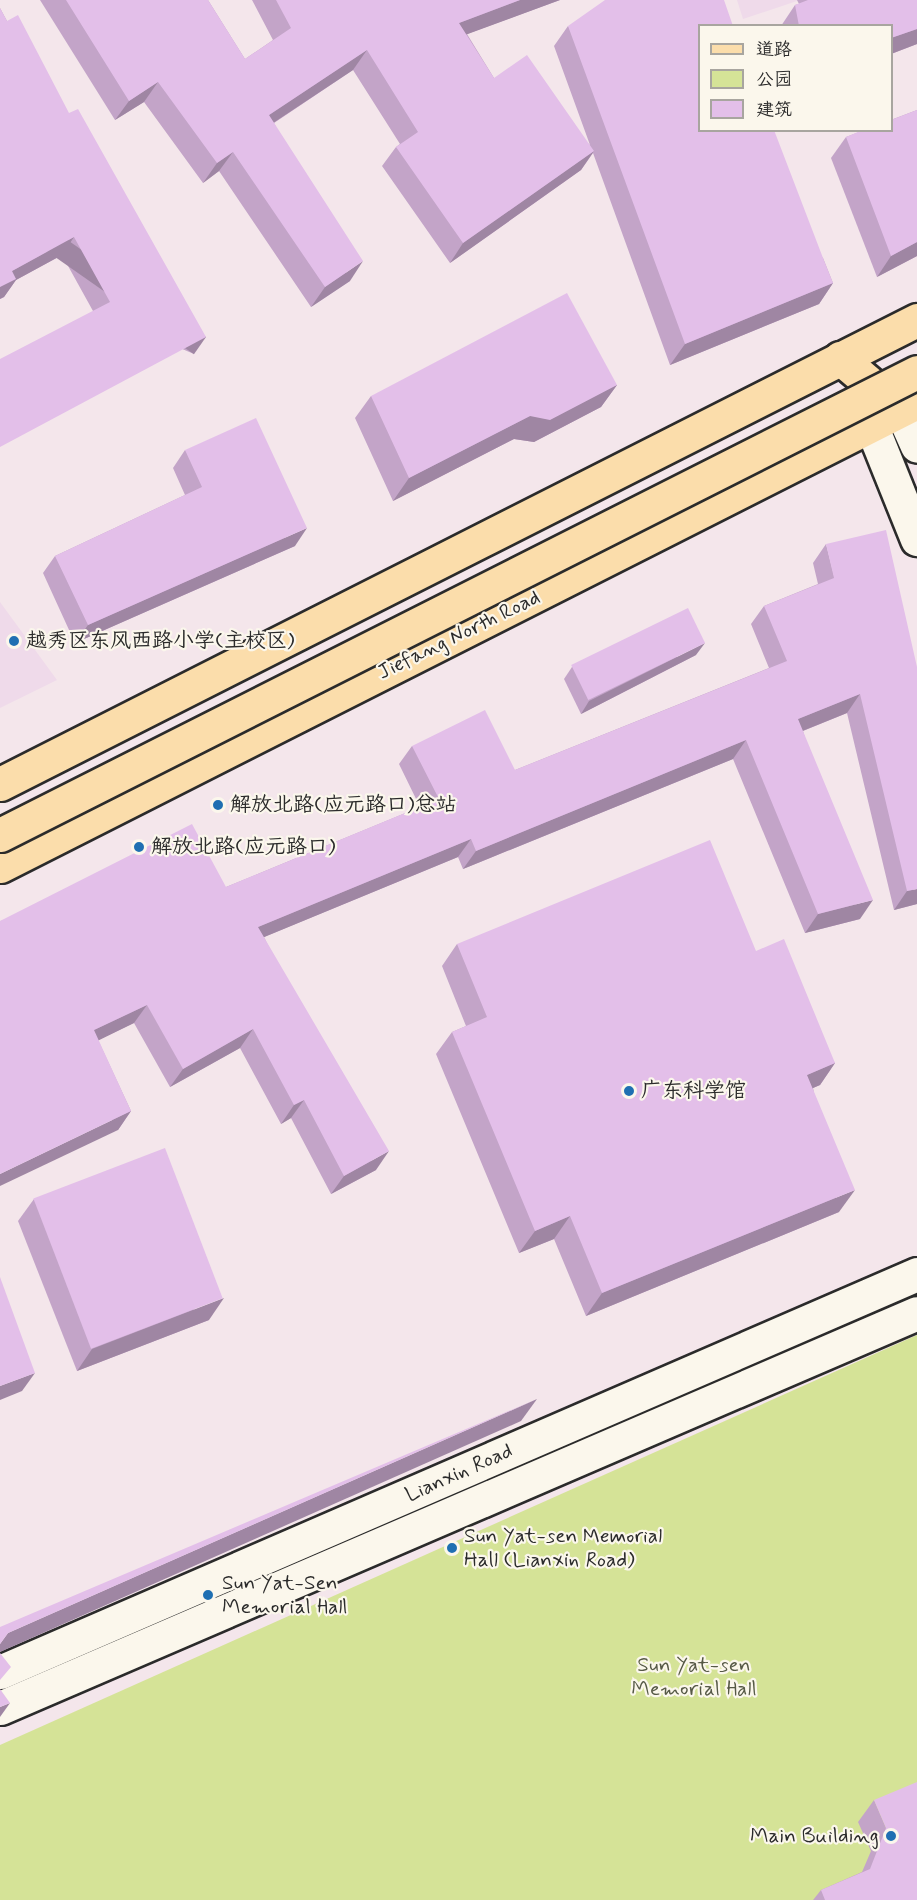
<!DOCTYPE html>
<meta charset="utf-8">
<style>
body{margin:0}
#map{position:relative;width:917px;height:1900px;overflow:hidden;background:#f4e6eb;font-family:Mynerve,"LXGW WenKai TC",sans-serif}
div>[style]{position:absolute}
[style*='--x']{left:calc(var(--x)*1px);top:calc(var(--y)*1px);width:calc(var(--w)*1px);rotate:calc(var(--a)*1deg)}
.built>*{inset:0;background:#efdaea}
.green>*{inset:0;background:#d5e397}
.roads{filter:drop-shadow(2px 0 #2b2b2b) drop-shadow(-2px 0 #2b2b2b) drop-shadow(0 2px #2b2b2b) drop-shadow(0 -2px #2b2b2b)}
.minor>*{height:33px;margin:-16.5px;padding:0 16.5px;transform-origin:16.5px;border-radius:16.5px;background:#fbf7ec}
.major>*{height:33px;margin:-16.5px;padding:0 16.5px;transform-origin:16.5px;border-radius:16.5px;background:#fbddab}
.bridges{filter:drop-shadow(2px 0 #2b2b2b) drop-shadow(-2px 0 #2b2b2b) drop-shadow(0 2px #2b2b2b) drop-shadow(0 -2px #2b2b2b)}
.major-bridge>*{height:33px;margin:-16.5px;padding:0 16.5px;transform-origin:16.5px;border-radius:16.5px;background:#fbddab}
.wall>*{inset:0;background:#c3a4c8}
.shaded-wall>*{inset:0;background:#9f86a3;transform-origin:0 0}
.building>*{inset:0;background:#e3bfe9;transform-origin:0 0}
.dots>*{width:16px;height:16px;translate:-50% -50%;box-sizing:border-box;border:3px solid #fbf7ec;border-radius:50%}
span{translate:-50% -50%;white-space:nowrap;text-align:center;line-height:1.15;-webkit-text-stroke:4.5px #fbf7ec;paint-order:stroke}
.street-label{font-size:21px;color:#2b2b2b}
.poi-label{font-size:21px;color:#2b2b2b}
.left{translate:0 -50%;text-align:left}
.right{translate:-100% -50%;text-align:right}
.park-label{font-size:21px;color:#565946}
.legend{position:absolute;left:698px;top:24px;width:195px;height:108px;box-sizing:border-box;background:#fbf7ec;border:2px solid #a8a59f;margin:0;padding:8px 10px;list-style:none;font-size:18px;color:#2b2b2b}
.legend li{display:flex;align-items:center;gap:12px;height:30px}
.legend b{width:30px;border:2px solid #a8a59f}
</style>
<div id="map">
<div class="built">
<i style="clip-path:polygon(737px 0,800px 0,743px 19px)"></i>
<i style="clip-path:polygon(0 602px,57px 680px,0 708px)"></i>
</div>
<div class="green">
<i style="clip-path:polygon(917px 1335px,917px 1900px,0 1900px,0 1745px)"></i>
</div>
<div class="roads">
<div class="minor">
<i style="--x:861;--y:400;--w:150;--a:68.1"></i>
<i style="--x:901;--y:410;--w:39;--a:66"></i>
<i style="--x:0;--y:1672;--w:1000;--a:-23.46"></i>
<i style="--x:0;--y:1708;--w:998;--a:-23.3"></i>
</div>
<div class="major">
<i style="--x:840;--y:358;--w:79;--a:40.4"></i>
<i style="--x:0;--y:784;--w:1028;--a:-26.84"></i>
<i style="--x:0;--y:866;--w:1028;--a:-26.84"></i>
</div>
</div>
<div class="bridges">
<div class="major-bridge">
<i style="--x:0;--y:835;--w:1027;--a:-26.79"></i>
</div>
</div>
<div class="wall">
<i style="clip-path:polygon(40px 0,208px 0,245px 59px,273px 40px,252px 0,560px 0,467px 34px,494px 78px,590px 145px,554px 46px,568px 26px,823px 258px,833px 283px,819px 304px,670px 365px,593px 153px,581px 170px,450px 263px,382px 166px,396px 147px,400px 144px,353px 70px,274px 123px,350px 281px,311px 307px,219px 171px,203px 183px,144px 102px,115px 120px)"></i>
<i style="clip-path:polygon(797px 0,917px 0,917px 44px,891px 54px,891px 26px,781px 26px,795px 5px,799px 4px)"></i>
<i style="clip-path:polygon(0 8px,7px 21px,194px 354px,93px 311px,62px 255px,16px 280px,4px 297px,0 299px)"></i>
<i style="clip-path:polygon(917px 110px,917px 256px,877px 277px,831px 158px,846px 137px)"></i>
<i style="clip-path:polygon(617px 385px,601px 407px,534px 442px,514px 439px,393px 501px,355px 418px,371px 396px)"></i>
<i style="clip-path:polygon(185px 450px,295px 546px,75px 643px,43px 573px,55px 556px,185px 495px,173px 468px)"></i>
<i style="clip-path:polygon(826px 544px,917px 904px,894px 910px,847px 713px,803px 731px,860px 919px,805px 933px,733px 759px,463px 869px,458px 857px,264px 937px,376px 1170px,331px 1194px,291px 1118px,281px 1124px,240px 1048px,170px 1087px,134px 1023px,98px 1040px,131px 1111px,118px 1130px,0 921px,226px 887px,420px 807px,399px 764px,412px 746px,515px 770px,769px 668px,751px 624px,764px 606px,818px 584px,813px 563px)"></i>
<i style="clip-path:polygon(696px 655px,581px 714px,564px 679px,572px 667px)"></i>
<i style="clip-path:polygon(457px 944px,756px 951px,835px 1063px,820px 1085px,813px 1088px,839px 1212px,586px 1316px,554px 1239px,519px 1253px,436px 1054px,452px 1032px,466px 1026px,442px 966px)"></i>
<i style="clip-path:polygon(34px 1199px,209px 1320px,77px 1371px,18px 1221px)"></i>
<i style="clip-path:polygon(874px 1800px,917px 1900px,813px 1900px,821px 1890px,862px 1872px,871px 1851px,858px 1822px)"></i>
</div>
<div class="shaded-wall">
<i style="clip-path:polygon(520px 0,560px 0,446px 42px,459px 23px)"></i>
<i style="clip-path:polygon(917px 29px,917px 44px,891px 54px,891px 38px)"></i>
<i style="clip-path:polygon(367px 50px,353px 70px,255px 135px,269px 115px)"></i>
<i style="clip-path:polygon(158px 82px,144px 102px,115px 120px,129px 101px)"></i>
<i style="clip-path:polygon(594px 151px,581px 170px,450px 263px,463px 243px)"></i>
<i style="clip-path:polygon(233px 152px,219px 171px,203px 183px,217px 163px)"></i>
<i style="clip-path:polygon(74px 237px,62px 255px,16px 280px,4px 297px,0 299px,0 287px,12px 271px)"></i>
<i style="clip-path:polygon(917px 242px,917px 256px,877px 277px,891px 256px)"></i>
<i style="clip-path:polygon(363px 261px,350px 281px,311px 307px,325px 287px)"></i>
<i style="clip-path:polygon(833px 283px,819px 304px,670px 365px,685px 344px)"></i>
<i style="left:206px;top:337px;width:21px;height:234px;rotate:125deg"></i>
<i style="clip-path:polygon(617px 385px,601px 407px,534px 442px,514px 439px,393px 501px,409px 478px,530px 416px)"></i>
<i style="clip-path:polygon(307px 528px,295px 546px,75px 643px,88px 625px)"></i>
<i style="clip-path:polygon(705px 643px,696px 655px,581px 714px,589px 701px)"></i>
<i style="clip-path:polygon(860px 694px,847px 713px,785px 738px,798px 719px)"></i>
<i style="clip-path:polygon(746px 740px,733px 759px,463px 869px,476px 851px)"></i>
<i style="clip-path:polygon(471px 839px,458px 857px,245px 945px,258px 927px)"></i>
<i style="clip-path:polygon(917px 889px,917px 904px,894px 910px,907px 891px)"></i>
<i style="clip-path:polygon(873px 900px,860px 919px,805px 933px,818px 914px)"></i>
<i style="clip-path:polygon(147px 1005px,134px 1023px,81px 1049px,94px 1030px)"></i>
<i style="clip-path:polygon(253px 1029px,240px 1048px,170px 1087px,183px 1069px)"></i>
<i style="clip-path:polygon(835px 1063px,820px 1085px,792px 1097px,807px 1075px)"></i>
<i style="clip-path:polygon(304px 1100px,291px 1118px,281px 1124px,294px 1105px)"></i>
<i style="clip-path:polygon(131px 1111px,118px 1130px,0 1186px,0 1174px)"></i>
<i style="clip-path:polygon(389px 1151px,376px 1170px,331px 1194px,344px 1176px)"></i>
<i style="clip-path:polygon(855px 1190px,839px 1212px,586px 1316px,602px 1293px)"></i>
<i style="clip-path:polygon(570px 1216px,554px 1239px,519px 1253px,535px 1231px)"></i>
<i style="clip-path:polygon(224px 1298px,209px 1320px,77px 1371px,92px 1349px)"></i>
<i style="clip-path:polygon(35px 1373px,22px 1391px,0 1400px,0 1386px)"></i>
<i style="clip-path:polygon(537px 1399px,521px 1421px,0 1652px,0 1644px,8px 1633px)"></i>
<i style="clip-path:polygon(10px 1703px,0 1717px,0 1707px)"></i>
</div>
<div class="building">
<i style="clip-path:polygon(66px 0,208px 0,245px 59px,291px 28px,276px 0,520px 0,459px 23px,494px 78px,527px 55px,594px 151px,463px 243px,396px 147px,418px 132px,367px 50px,269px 115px,363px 261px,325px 287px,233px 152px,217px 163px,158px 82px,129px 101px)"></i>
<i style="clip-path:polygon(605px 0,724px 0,733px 26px,699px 26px,699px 130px,774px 130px,823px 258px,833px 283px,685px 344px,568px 26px)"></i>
<i style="clip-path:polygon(808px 0,917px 0,917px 29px,891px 38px,891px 26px,799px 26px,795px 5px)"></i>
<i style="clip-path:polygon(0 8px,7px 21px,18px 15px,69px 113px,78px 109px,206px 337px,0 447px,0 359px,110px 302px,74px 237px,12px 271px,16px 279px,0 287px)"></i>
<i style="clip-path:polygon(917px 110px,917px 242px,891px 256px,846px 137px,863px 130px,891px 130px,891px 120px)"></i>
<i style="clip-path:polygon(567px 293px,617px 385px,550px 420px,530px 416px,409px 478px,371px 396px)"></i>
<i style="clip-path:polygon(256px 418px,307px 528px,88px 625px,55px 556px,202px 487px,185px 450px)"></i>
<i style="clip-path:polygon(886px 530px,917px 667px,917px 889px,907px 891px,860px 694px,798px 719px,873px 900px,818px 914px,746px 740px,476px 851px,471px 839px,258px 927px,389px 1151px,344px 1176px,304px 1100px,294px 1105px,253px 1029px,183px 1069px,147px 1005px,94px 1030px,131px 1111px,0 1174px,0 921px,192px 824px,226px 887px,439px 799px,412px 746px,485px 710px,515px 770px,787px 661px,764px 606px,834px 578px,826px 544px)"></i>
<i style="left:688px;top:608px;width:39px;height:130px;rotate:64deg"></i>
<i style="clip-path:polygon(710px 840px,756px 951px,784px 939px,835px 1063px,807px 1075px,855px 1190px,602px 1293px,570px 1216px,535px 1231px,452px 1032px,487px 1017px,457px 944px)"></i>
<i style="left:165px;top:1148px;width:161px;height:141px;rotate:69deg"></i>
<i style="clip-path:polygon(0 1277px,35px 1373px,0 1386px)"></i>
<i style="clip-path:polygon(537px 1399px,8px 1633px,0 1644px,0 1627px)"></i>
<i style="clip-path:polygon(0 1653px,11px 1667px,0 1680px)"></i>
<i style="clip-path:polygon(0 1689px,10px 1703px,0 1707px)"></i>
<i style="clip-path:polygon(917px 1782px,917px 1900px,825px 1900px,821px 1890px,870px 1869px,886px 1828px,874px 1800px)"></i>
</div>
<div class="dots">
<i style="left:14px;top:641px;background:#1f6fb2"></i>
<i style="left:218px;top:805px;background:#1f6fb2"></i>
<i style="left:139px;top:847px;background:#1f6fb2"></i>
<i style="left:629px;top:1091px;background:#1f6fb2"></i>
<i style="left:452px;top:1548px;background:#1f6fb2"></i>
<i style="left:208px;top:1595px;background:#1f6fb2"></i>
<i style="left:891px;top:1836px;background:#1f6fb2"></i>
</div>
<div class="street-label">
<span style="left:459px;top:635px;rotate:-26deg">Jiefang North Road</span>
<span style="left:459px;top:1473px;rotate:-24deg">Lianxin Road</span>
</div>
<div class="poi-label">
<span class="left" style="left:26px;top:641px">越秀区东风西路小学(主校区)</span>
<span class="left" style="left:230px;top:805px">解放北路(应元路口)总站</span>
<span class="left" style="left:151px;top:847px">解放北路(应元路口)</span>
<span class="left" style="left:641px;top:1091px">广东科学馆</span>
<span class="left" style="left:464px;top:1548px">Sun Yat-sen Memorial<br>Hall (Lianxin Road)</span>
<span class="left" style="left:222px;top:1595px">Sun Yat-Sen<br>Memorial Hall</span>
<span class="right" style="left:879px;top:1836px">Main Building</span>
</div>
<div class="park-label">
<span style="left:694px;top:1677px">Sun Yat-sen<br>Memorial Hall</span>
</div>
<ul class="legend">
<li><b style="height:8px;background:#fbddab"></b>道路</li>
<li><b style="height:16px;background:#d5e397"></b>公园</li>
<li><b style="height:16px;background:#e3bfe9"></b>建筑</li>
</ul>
</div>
